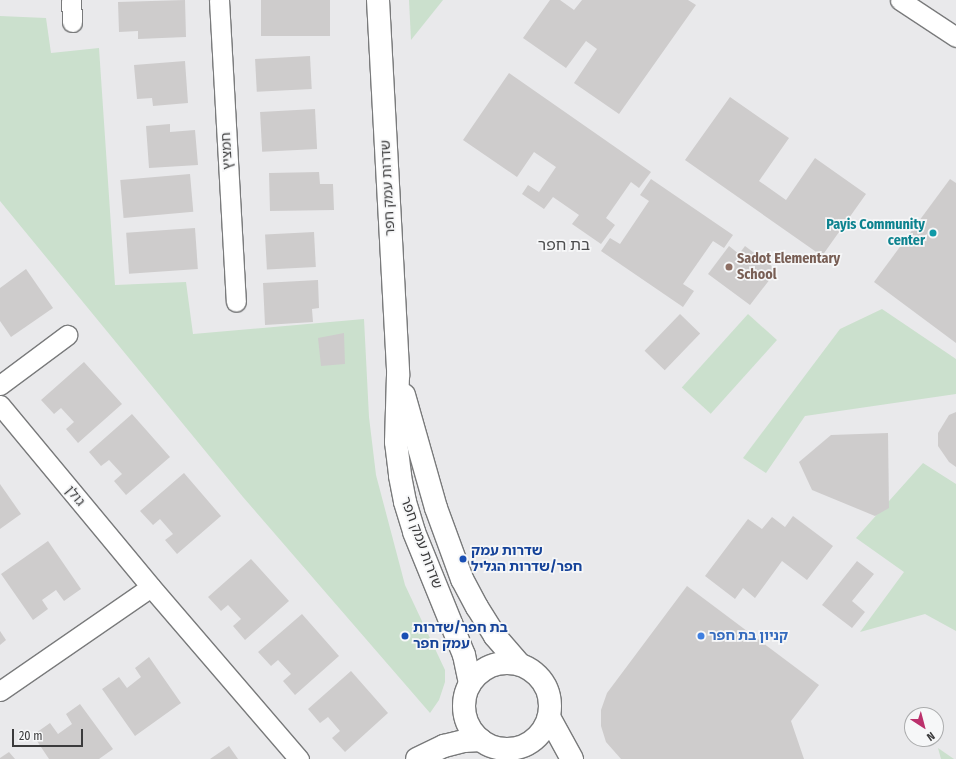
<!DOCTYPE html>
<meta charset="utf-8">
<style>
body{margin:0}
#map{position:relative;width:956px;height:759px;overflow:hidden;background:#e9e9eb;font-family:"Fira Sans Condensed","Noto Sans Hebrew",sans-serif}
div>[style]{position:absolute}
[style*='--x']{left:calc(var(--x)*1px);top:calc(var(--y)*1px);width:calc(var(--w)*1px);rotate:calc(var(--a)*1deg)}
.green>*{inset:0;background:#cbe0cd;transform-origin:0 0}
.building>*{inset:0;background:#cecccc;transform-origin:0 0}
.roads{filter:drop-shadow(1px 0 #797a7b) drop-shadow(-1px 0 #797a7b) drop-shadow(0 1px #797a7b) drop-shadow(0 -1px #797a7b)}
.street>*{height:19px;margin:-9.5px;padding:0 9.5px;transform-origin:9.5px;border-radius:9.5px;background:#fff}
.secondary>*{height:22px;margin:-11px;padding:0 11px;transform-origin:11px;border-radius:11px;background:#fff}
.secondary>.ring{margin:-11px;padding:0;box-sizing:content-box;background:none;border:22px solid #fff;border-radius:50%}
.dots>*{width:11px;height:11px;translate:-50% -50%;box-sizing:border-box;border:2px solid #f6f7f8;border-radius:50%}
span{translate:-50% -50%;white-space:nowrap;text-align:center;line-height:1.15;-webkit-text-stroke:3.5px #f6f7f8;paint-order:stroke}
.street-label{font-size:14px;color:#3b3b3c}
.culture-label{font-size:14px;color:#0d838f;font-weight:700}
.right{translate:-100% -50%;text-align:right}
.education-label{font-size:14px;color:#785e54;font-weight:700}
.left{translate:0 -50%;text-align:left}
.transit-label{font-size:14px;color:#164399;font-weight:700}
.shop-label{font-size:14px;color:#366cbe;font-weight:700}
.quarter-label{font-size:16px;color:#4d4e4f}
.north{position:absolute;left:904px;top:707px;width:40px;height:40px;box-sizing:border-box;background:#f6f7f8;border:1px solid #abacad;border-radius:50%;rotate:144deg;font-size:11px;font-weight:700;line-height:16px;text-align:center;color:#3b3b3c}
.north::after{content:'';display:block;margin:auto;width:14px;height:18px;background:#bb316c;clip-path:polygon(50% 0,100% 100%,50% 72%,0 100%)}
.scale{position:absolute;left:12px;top:729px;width:71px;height:18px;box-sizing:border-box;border:2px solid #3b3b3c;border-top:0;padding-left:5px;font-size:12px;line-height:14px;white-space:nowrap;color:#3b3b3c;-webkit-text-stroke:3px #f6f7f8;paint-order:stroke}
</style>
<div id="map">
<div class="green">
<i style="clip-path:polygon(409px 0,443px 0,411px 40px)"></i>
<i style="clip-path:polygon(0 16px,46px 18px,51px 53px,99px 48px,115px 285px,186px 282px,193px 334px,364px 319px,369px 417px,376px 475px,405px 585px,445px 670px,445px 682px,439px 700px,430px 713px,243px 497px,0 201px)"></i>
<i style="clip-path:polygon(882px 309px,956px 359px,956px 394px,805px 416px,766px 473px,743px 458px,840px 329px)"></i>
<i style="left:748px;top:314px;width:39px;height:99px;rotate:42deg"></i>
<i style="clip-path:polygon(923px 463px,956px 484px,956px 631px,925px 614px,860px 632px,904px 572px,856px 538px)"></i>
<i style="clip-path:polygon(938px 748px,954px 759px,941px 759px)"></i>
</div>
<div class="building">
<i style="clip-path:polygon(185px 0,186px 37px,138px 39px,138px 31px,119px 32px,118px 2px)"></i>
<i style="left:330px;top:0;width:36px;height:69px;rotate:90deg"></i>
<i style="clip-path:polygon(550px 0,560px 0,574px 10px,582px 0,688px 0,696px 5px,619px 114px,574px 83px,597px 49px,586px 41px,566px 68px,523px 38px)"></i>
<i style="left:310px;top:56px;width:33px;height:55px;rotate:87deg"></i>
<i style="clip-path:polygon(185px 61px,188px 103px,153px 106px,152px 98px,137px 99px,134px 65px)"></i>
<i style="clip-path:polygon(509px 73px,651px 172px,639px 188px,631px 182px,606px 218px,615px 225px,601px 244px,572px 224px,579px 215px,553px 197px,544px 209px,522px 194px,528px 185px,539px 192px,556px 167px,534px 152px,517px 177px,463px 140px)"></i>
<i style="clip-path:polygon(730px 97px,789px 138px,759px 181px,786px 200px,815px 158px,866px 194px,822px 256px,685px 160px)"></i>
<i style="left:315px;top:109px;width:40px;height:55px;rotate:87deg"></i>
<i style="clip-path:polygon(170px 124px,170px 132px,195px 130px,198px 165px,149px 168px,146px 126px)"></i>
<i style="clip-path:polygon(319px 172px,320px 184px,333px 184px,334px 210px,270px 211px,269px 173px)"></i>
<i style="left:190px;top:174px;width:38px;height:70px;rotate:85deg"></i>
<i style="clip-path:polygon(651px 179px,733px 235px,724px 248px,713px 241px,683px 284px,694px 291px,683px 307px,601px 251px,610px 238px,620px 244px,649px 201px,640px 195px)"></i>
<i style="clip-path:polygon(950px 179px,956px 183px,956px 343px,874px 282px)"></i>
<i style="left:195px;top:228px;width:41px;height:69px;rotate:86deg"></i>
<i style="left:314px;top:232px;width:35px;height:49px;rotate:87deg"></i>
<i style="clip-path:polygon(729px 246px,739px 254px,745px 246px,777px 270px,750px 305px,708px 274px)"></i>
<i style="clip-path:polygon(26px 269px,53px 308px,11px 337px,0 321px,0 288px)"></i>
<i style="clip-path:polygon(318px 280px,319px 308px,312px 309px,313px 322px,265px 325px,263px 283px)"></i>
<i style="left:680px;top:314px;width:28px;height:51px;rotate:44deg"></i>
<i style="clip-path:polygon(344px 333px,345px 364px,321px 366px,318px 338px)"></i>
<i style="clip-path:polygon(84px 362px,122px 404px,78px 443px,66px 429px,74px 422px,61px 408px,54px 414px,41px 400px)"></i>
<i style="clip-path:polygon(956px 412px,956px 467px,949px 462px,938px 446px,938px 433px,949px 415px)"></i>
<i style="clip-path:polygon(132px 414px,170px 457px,126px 495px,114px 481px,122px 474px,109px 460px,101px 466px,89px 452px)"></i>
<i style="clip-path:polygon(888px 433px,889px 508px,875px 516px,812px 490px,799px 462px,831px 435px)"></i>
<i style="clip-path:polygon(184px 473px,221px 516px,177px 554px,165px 540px,173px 534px,160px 519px,153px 525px,140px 511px)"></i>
<i style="clip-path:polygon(0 484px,21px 514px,0 529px)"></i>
<i style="clip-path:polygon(793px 516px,833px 546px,807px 580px,782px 561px,755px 598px,743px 588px,735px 599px,705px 576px,748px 519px,762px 529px,772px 517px,785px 527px)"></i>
<i style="clip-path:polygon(48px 541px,81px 589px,64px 601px,56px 590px,42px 600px,48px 609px,33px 620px,1px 574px)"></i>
<i style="clip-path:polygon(251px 559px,289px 601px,245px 640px,233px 626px,241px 619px,228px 605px,221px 611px,208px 597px)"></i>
<i style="clip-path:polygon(857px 561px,874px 574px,852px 601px,865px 612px,852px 628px,822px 605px)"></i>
<i style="clip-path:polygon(687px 586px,819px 685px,791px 721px,804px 759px,621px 759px,606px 742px,601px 726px,601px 710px,607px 693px)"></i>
<i style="clip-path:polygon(302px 614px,339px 656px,295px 695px,283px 681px,291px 674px,278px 660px,271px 666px,258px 652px)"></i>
<i style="clip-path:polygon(0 631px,6px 640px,0 645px)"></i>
<i style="clip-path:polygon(149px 657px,181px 703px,135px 736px,102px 689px,119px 677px,127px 688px,141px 677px,135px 668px)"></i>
<i style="clip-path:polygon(351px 671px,388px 713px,345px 752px,332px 738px,340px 731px,328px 717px,320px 723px,308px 709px)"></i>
<i style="clip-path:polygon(80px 704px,113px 749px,99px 759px,49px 759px,33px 735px,50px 723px,58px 734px,72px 724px,66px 714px)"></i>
<i style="clip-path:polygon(229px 746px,238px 759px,210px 759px)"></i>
<i style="clip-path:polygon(9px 752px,15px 759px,0 759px,0 758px)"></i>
</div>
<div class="roads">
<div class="street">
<i style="--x:71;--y:0;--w:22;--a:87"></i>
<i style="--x:219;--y:0;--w:302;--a:86.8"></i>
<i style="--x:900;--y:0;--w:67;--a:33.5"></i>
<i style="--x:0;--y:385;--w:84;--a:-36.7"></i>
<i style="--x:0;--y:405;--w:236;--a:50.3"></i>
<i style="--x:151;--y:587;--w:227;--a:49.3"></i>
<i style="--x:0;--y:691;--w:183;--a:-34.6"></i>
</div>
<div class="secondary">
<i style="--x:378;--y:0;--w:376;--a:86.9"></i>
<i style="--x:398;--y:375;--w:67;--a:91.7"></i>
<i style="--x:396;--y:442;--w:34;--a:83"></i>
<i style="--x:400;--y:476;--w:26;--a:79"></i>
<i style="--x:405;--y:502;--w:31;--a:73"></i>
<i style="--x:414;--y:532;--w:133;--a:67.9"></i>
<i style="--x:464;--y:655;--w:29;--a:78"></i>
<i style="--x:404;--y:395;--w:117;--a:74.2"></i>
<i style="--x:436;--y:508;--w:76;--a:69.9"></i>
<i style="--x:462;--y:579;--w:32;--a:62"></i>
<i style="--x:477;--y:607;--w:34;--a:58"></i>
<i style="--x:495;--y:636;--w:37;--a:49"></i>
<i class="ring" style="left:464px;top:663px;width:64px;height:64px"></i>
<i style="--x:549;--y:717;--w:48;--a:61.3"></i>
<i style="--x:417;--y:759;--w:30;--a:-26"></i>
<i style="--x:444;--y:746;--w:21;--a:-14"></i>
<i style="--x:464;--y:741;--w:17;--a:-3"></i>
</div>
</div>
<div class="dots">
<i style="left:933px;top:233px;background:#0f9aa8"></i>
<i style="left:729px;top:267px;background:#8d6e63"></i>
<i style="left:463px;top:559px;background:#1a4fb4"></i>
<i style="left:405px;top:636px;background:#1a4fb4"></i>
<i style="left:701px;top:636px;background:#3f7fe0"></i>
</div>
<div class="street-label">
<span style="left:227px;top:151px;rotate:-93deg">חמציץ</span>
<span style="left:388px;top:188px;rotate:-93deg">שדרות עמק חפר</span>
<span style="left:75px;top:496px;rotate:50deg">גולן</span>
<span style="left:421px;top:543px;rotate:70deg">שדרות עמק חפר</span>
</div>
<div class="culture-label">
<span class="right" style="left:925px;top:233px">Payis Community<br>center</span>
</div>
<div class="education-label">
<span class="left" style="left:737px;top:267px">Sadot Elementary<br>School</span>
</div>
<div class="transit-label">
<span class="left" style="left:471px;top:559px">שדרות עמק<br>חפר/שדרות הגליל</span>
<span class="left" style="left:413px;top:636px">בת חפר/שדרות<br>עמק חפר</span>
</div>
<div class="shop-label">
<span class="left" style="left:709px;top:636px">קניון בת חפר</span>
</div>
<div class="quarter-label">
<span style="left:564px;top:245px">בת חפר</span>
</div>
<div class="north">N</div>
<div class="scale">20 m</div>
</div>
